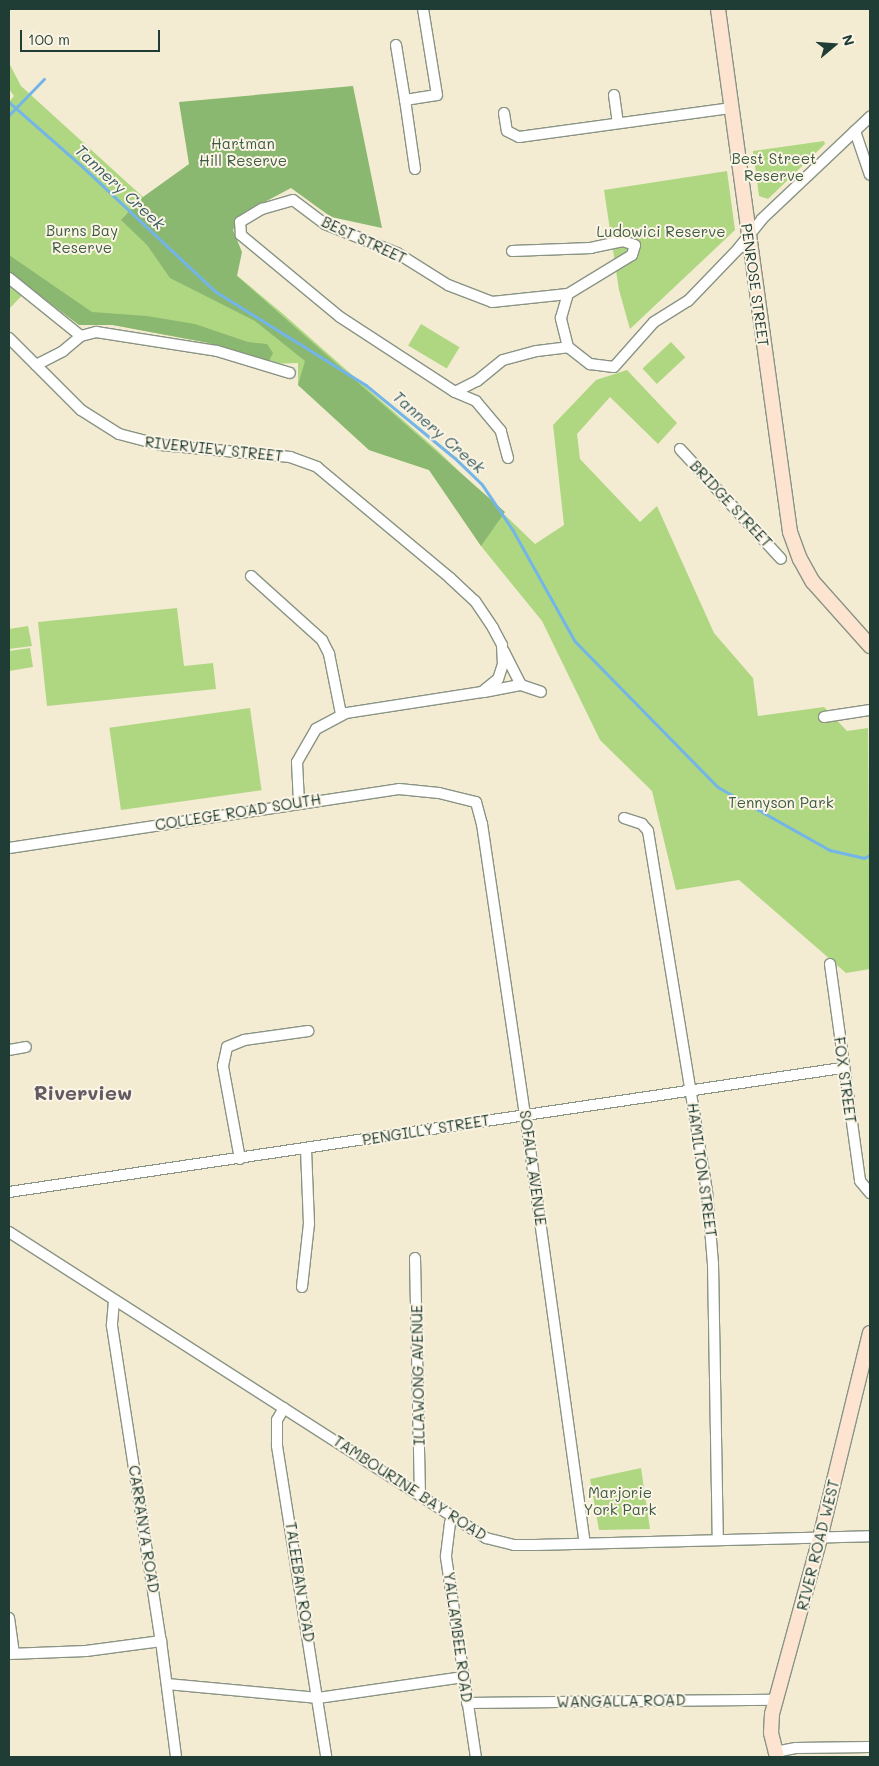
<!DOCTYPE html>
<style>
body{margin:0}
#map{position:relative;width:879px;height:1766px;overflow:hidden;background:#f3ecd3;font-family:Mali,sans-serif}
div>[style]{position:absolute}
[style*='--x']{left:calc(var(--x)*1px);top:calc(var(--y)*1px);width:calc(var(--w)*1px);rotate:calc(var(--a)*1deg)}
.green>*{inset:0;background:#afd782;transform-origin:0 0}
.forest>*{inset:0;background:#8bb870}
.stream>*{height:2.5px;margin:-1.25px;padding:0 1.25px;transform-origin:1.25px;border-radius:1.25px;background:#73b5e8}
.roads{filter:drop-shadow(1px 0 #899484) drop-shadow(-1px 0 #899484) drop-shadow(0 1px #899484) drop-shadow(0 -1px #899484)}
.street>*{height:10px;margin:-5px;padding:0 5px;transform-origin:5px;border-radius:5px;background:#fff}
.secondary>*{height:14px;margin:-7px;padding:0 7px;transform-origin:7px;border-radius:7px;background:#fde4d1}
span{translate:-50% -50%;white-space:nowrap;text-align:center;line-height:1.15;-webkit-text-stroke:4px #fcf5e5;paint-order:stroke}
.park-label{font-size:15px;color:#3c5c44}
.street-label{font-size:15px;color:#1f3d34}
.water-label{font-size:16px;color:#345b61;font-style:italic}
.district-label{font-size:20px;color:#635b64;font-weight:700}
.frame{position:absolute;inset:0;border:10px solid #1f3d34;pointer-events:none}
.north{position:absolute;left:809px;top:20px;width:50px;height:50px;-webkit-text-stroke:4px #fcf5e5;paint-order:stroke;rotate:72deg;font-size:14px;font-weight:700;line-height:20px;text-align:center;color:#1f3d34}
.north::after{content:'';display:block;margin:auto;width:18px;height:22px;background:#1f3d34;clip-path:polygon(50% 0,100% 100%,50% 72%,0 100%)}
.scale{position:absolute;left:20px;top:30px;width:140px;height:22px;box-sizing:border-box;border:2px solid #1f3d34;border-top:0;padding-left:6px;font-size:15px;line-height:18px;white-space:nowrap;color:#1f3d34;-webkit-text-stroke:4px #fcf5e5;paint-order:stroke}
</style>
<div id="map">
<div class="green">
<i style="clip-path:polygon(9px 63px,21px 86px,143px 197px,282px 313px,437px 450px,535px 544px,564px 525px,553px 425px,596px 380px,627px 370px,677px 423px,658px 444px,610px 397px,577px 434px,580px 459px,640px 522px,657px 506px,714px 633px,753px 678px,758px 716px,824px 707px,847px 731px,868px 728px,870px 969px,846px 973px,739px 880px,676px 890px,652px 791px,600px 740px,542px 621px,481px 546px,429px 470px,369px 450px,298px 385px,298px 363px,272px 364px,209px 343px,113px 325px,79px 325px,29px 288px,9px 309px,9px 102px,14px 96px,9px 89px)"></i>
<i style="clip-path:polygon(824px 141px,825px 144px,768px 199px,759px 196px,753px 151px)"></i>
<i style="clip-path:polygon(727px 171px,735px 230px,630px 329px,619px 290px,604px 190px)"></i>
<i style="left:421px;top:324px;width:45px;height:25px;rotate:31deg"></i>
<i style="left:671px;top:342px;width:21px;height:39px;rotate:47deg"></i>
<i style="clip-path:polygon(177px 608px,184px 666px,213px 663px,216px 689px,47px 706px,38px 622px)"></i>
<i style="clip-path:polygon(28px 626px,32px 646px,9px 649px,9px 629px)"></i>
<i style="clip-path:polygon(30px 648px,33px 667px,9px 671px,9px 651px)"></i>
<i style="left:250px;top:708px;width:83px;height:142px;rotate:82deg"></i>
<i style="clip-path:polygon(641px 1468px,650px 1529px,599px 1530px,590px 1479px)"></i>
</div>
<div class="forest">
<i style="clip-path:polygon(353px 86px,382px 228px,331px 217px,291px 188px,242px 214px,233px 230px,242px 252px,237px 276px,505px 512px,481px 546px,429px 470px,369px 450px,298px 385px,305px 361px,255px 321px,170px 278px,147px 245px,121px 220px,143px 197px,189px 164px,179px 102px)"></i>
<i style="clip-path:polygon(9px 255px,92px 312px,147px 316px,195px 324px,248px 342px,267px 344px,273px 353px,268px 363px,209px 343px,113px 325px,79px 325px,9px 272px)"></i>
</div>
<div class="stream">
<i style="--x:9;--y:102;--w:98;--a:41.3"></i>
<i style="--x:83;--y:167;--w:181;--a:43.2"></i>
<i style="--x:215;--y:291;--w:178;--a:31.9"></i>
<i style="--x:366;--y:385;--w:115;--a:39.4"></i>
<i style="--x:455;--y:458;--w:37;--a:44"></i>
<i style="--x:482;--y:484;--w:55;--a:56"></i>
<i style="--x:513;--y:530;--w:127;--a:60.8"></i>
<i style="--x:575;--y:641;--w:204;--a:45.6"></i>
<i style="--x:718;--y:787;--w:129;--a:29.4"></i>
<i style="--x:830;--y:850;--w:35;--a:13"></i>
<i style="--x:864;--y:858;--w:7;--a:-27"></i>
<i style="--x:9;--y:115;--w:50;--a:-45.8"></i>
</div>
<div class="roads">
<div class="street">
<i style="--x:396;--y:45;--w:56;--a:80.7"></i>
<i style="--x:614;--y:95;--w:28;--a:82"></i>
<i style="--x:504;--y:113;--w:18;--a:81"></i>
<i style="--x:507;--y:131;--w:13;--a:27"></i>
<i style="--x:519;--y:137;--w:213;--a:-7.8"></i>
<i style="--x:855;--y:131;--w:46;--a:71.2"></i>
<i style="--x:415;--y:169;--w:70;--a:-98.2"></i>
<i style="--x:405;--y:100;--w:32;--a:-9"></i>
<i style="--x:437;--y:95;--w:87;--a:-99.2"></i>
<i style="--x:9;--y:278;--w:92;--a:38.9"></i>
<i style="--x:9;--y:338;--w:102;--a:45"></i>
<i style="--x:81;--y:410;--w:45;--a:32.3"></i>
<i style="--x:119;--y:434;--w:43;--a:14.7"></i>
<i style="--x:161;--y:445;--w:130;--a:5.3"></i>
<i style="--x:290;--y:457;--w:29;--a:20"></i>
<i style="--x:317;--y:467;--w:173;--a:39.8"></i>
<i style="--x:450;--y:578;--w:34;--a:43"></i>
<i style="--x:475;--y:601;--w:32;--a:56"></i>
<i style="--x:493;--y:628;--w:19;--a:62"></i>
<i style="--x:502;--y:645;--w:19;--a:87"></i>
<i style="--x:503;--y:664;--w:16;--a:108"></i>
<i style="--x:498;--y:679;--w:21;--a:141"></i>
<i style="--x:482;--y:692;--w:138;--a:171.2"></i>
<i style="--x:346;--y:713;--w:34;--a:152"></i>
<i style="--x:316;--y:729;--w:38;--a:120"></i>
<i style="--x:297;--y:762;--w:41;--a:87.2"></i>
<i style="--x:568;--y:347;--w:30;--a:-104"></i>
<i style="--x:561;--y:318;--w:25;--a:-74"></i>
<i style="--x:36;--y:365;--w:30;--a:-27"></i>
<i style="--x:63;--y:351;--w:23;--a:-40"></i>
<i style="--x:81;--y:336;--w:16;--a:-15"></i>
<i style="--x:96;--y:332;--w:122;--a:8.9"></i>
<i style="--x:217;--y:351;--w:76;--a:16.8"></i>
<i style="--x:455;--y:392;--w:25;--a:-27"></i>
<i style="--x:477;--y:381;--w:33;--a:-39"></i>
<i style="--x:503;--y:360;--w:35;--a:-15"></i>
<i style="--x:537;--y:351;--w:31;--a:-7"></i>
<i style="--x:568;--y:347;--w:28;--a:38"></i>
<i style="--x:590;--y:364;--w:24;--a:7"></i>
<i style="--x:614;--y:367;--w:60;--a:-48.4"></i>
<i style="--x:654;--y:322;--w:40;--a:-32"></i>
<i style="--x:688;--y:301;--w:72;--a:-46.1"></i>
<i style="--x:738;--y:249;--w:38;--a:-51"></i>
<i style="--x:762;--y:219;--w:149;--a:-43.4"></i>
<i style="--x:680;--y:449;--w:149;--a:47.4"></i>
<i style="--x:508;--y:458;--w:28;--a:-105"></i>
<i style="--x:501;--y:431;--w:39;--a:-130"></i>
<i style="--x:476;--y:401;--w:23;--a:-157"></i>
<i style="--x:455;--y:392;--w:137;--a:-146.9"></i>
<i style="--x:340;--y:317;--w:129;--a:-140.4"></i>
<i style="--x:241;--y:235;--w:13;--a:-94"></i>
<i style="--x:240;--y:222;--w:26;--a:-31"></i>
<i style="--x:262;--y:209;--w:32;--a:-16"></i>
<i style="--x:293;--y:200;--w:40;--a:37"></i>
<i style="--x:325;--y:224;--w:78;--a:21.9"></i>
<i style="--x:397;--y:253;--w:60;--a:32.1"></i>
<i style="--x:448;--y:285;--w:47;--a:21.1"></i>
<i style="--x:492;--y:302;--w:76;--a:-6"></i>
<i style="--x:568;--y:294;--w:75;--a:-31.4"></i>
<i style="--x:632;--y:255;--w:10;--a:-73"></i>
<i style="--x:635;--y:245;--w:13;--a:-162"></i>
<i style="--x:623;--y:241;--w:33;--a:168"></i>
<i style="--x:591;--y:248;--w:79;--a:177.8"></i>
<i style="--x:251;--y:576;--w:96;--a:42"></i>
<i style="--x:322;--y:640;--w:16;--a:63"></i>
<i style="--x:329;--y:654;--w:61;--a:78.7"></i>
<i style="--x:521;--y:685;--w:21;--a:19"></i>
<i style="--x:484;--y:692;--w:38;--a:-11"></i>
<i style="--x:521;--y:685;--w:38;--a:-117"></i>
<i style="--x:824;--y:717;--w:47;--a:-8.7"></i>
<i style="--x:624;--y:818;--w:19;--a:18"></i>
<i style="--x:642;--y:824;--w:9;--a:49"></i>
<i style="--x:648;--y:831;--w:365;--a:80.7"></i>
<i style="--x:707;--y:1191;--w:73;--a:85.3"></i>
<i style="--x:713;--y:1264;--w:276;--a:89"></i>
<i style="--x:9;--y:848;--w:394;--a:-8.6"></i>
<i style="--x:399;--y:789;--w:40;--a:5.7"></i>
<i style="--x:439;--y:793;--w:38;--a:14"></i>
<i style="--x:476;--y:802;--w:23;--a:75"></i>
<i style="--x:482;--y:824;--w:306;--a:81.6"></i>
<i style="--x:527;--y:1127;--w:420;--a:82.1"></i>
<i style="--x:830;--y:964;--w:219;--a:82.1"></i>
<i style="--x:860;--y:1181;--w:16;--a:50"></i>
<i style="--x:9;--y:1050;--w:17;--a:-10"></i>
<i style="--x:240;--y:1159;--w:95;--a:-100.4"></i>
<i style="--x:223;--y:1066;--w:19;--a:-78"></i>
<i style="--x:227;--y:1047;--w:18;--a:-22"></i>
<i style="--x:244;--y:1040;--w:65;--a:-8"></i>
<i style="--x:9;--y:1192;--w:842;--a:-8.47"></i>
<i style="--x:9;--y:1232;--w:567;--a:32.68"></i>
<i style="--x:486;--y:1538;--w:29;--a:14"></i>
<i style="--x:514;--y:1545;--w:21;--a:0"></i>
<i style="--x:535;--y:1545;--w:335;--a:-1.5"></i>
<i style="--x:415;--y:1258;--w:235;--a:88.8"></i>
<i style="--x:302;--y:1287;--w:63;--a:-83.7"></i>
<i style="--x:309;--y:1224;--w:75;--a:-92.3"></i>
<i style="--x:114;--y:1301;--w:25;--a:95"></i>
<i style="--x:112;--y:1326;--w:319;--a:81.2"></i>
<i style="--x:161;--y:1641;--w:117;--a:82.6"></i>
<i style="--x:284;--y:1408;--w:14;--a:120"></i>
<i style="--x:277;--y:1420;--w:26;--a:90"></i>
<i style="--x:277;--y:1446;--w:315;--a:81"></i>
<i style="--x:454;--y:1517;--w:7;--a:124"></i>
<i style="--x:450;--y:1523;--w:34;--a:97"></i>
<i style="--x:446;--y:1557;--w:202;--a:81.5"></i>
<i style="--x:9;--y:1618;--w:35;--a:82"></i>
<i style="--x:9;--y:1654;--w:77;--a:-2.2"></i>
<i style="--x:86;--y:1651;--w:76;--a:-7.6"></i>
<i style="--x:167;--y:1684;--w:152;--a:5.3"></i>
<i style="--x:318;--y:1698;--w:147;--a:-8.2"></i>
<i style="--x:467;--y:1703;--w:309;--a:-0.6"></i>
<i style="--x:775;--y:1752;--w:21;--a:-11"></i>
<i style="--x:796;--y:1748;--w:74;--a:-0.8"></i>
</div>
<div class="secondary">
<i style="--x:718;--y:9;--w:528;--a:82.16"></i>
<i style="--x:790;--y:532;--w:29;--a:70"></i>
<i style="--x:800;--y:559;--w:26;--a:61"></i>
<i style="--x:813;--y:582;--w:86;--a:48.3"></i>
<i style="--x:777;--y:1757;--w:25;--a:-104"></i>
<i style="--x:771;--y:1733;--w:19;--a:-87"></i>
<i style="--x:772;--y:1714;--w:182;--a:-74.7"></i>
<i style="--x:820;--y:1538;--w:211;--a:-76.3"></i>
</div>
</div>
<div class="park-label">
<span style="left:243px;top:152px">Hartman<br>Hill Reserve</span>
<span style="left:774px;top:167px">Best Street<br>Reserve</span>
<span style="left:82px;top:239px">Burns Bay<br>Reserve</span>
<span style="left:661px;top:232px">Ludowici Reserve</span>
<span style="left:781px;top:803px">Tennyson Park</span>
<span style="left:620px;top:1501px">Marjorie<br>York Park</span>
</div>
<div class="street-label">
<span style="left:364px;top:240px;rotate:25deg">BEST STREET</span>
<span style="left:755px;top:285px;rotate:82deg">PENROSE STREET</span>
<span style="left:214px;top:449px;rotate:6deg">RIVERVIEW STREET</span>
<span style="left:731px;top:504px;rotate:47deg">BRIDGE STREET</span>
<span style="left:238px;top:812px;rotate:-9deg">COLLEGE ROAD SOUTH</span>
<span style="left:845px;top:1080px;rotate:82deg">FOX STREET</span>
<span style="left:426px;top:1130px;rotate:-9deg">PENGILLY STREET</span>
<span style="left:533px;top:1168px;rotate:82deg">SOFALA AVENUE</span>
<span style="left:702px;top:1170px;rotate:82deg">HAMILTON STREET</span>
<span style="left:418px;top:1375px;rotate:-91deg">ILLAWONG AVENUE</span>
<span style="left:410px;top:1488px;rotate:33deg">TAMBOURINE BAY ROAD</span>
<span style="left:144px;top:1529px;rotate:81deg">CARRANYA ROAD</span>
<span style="left:818px;top:1545px;rotate:-76deg">RIVER ROAD WEST</span>
<span style="left:300px;top:1582px;rotate:81deg">TALEEBAN ROAD</span>
<span style="left:458px;top:1637px;rotate:82deg">YALLAMBEE ROAD</span>
<span style="left:621px;top:1701px;rotate:-1deg">WANGALLA ROAD</span>
</div>
<div class="water-label">
<span style="left:120px;top:187px;rotate:43deg">Tannery Creek</span>
<span style="left:439px;top:432px;rotate:41deg">Tannery Creek</span>
</div>
<div class="district-label">
<span style="left:83px;top:1092px">Riverview</span>
</div>
<div class="frame"></div>
<div class="north">N</div>
<div class="scale">100 m</div>
</div>
